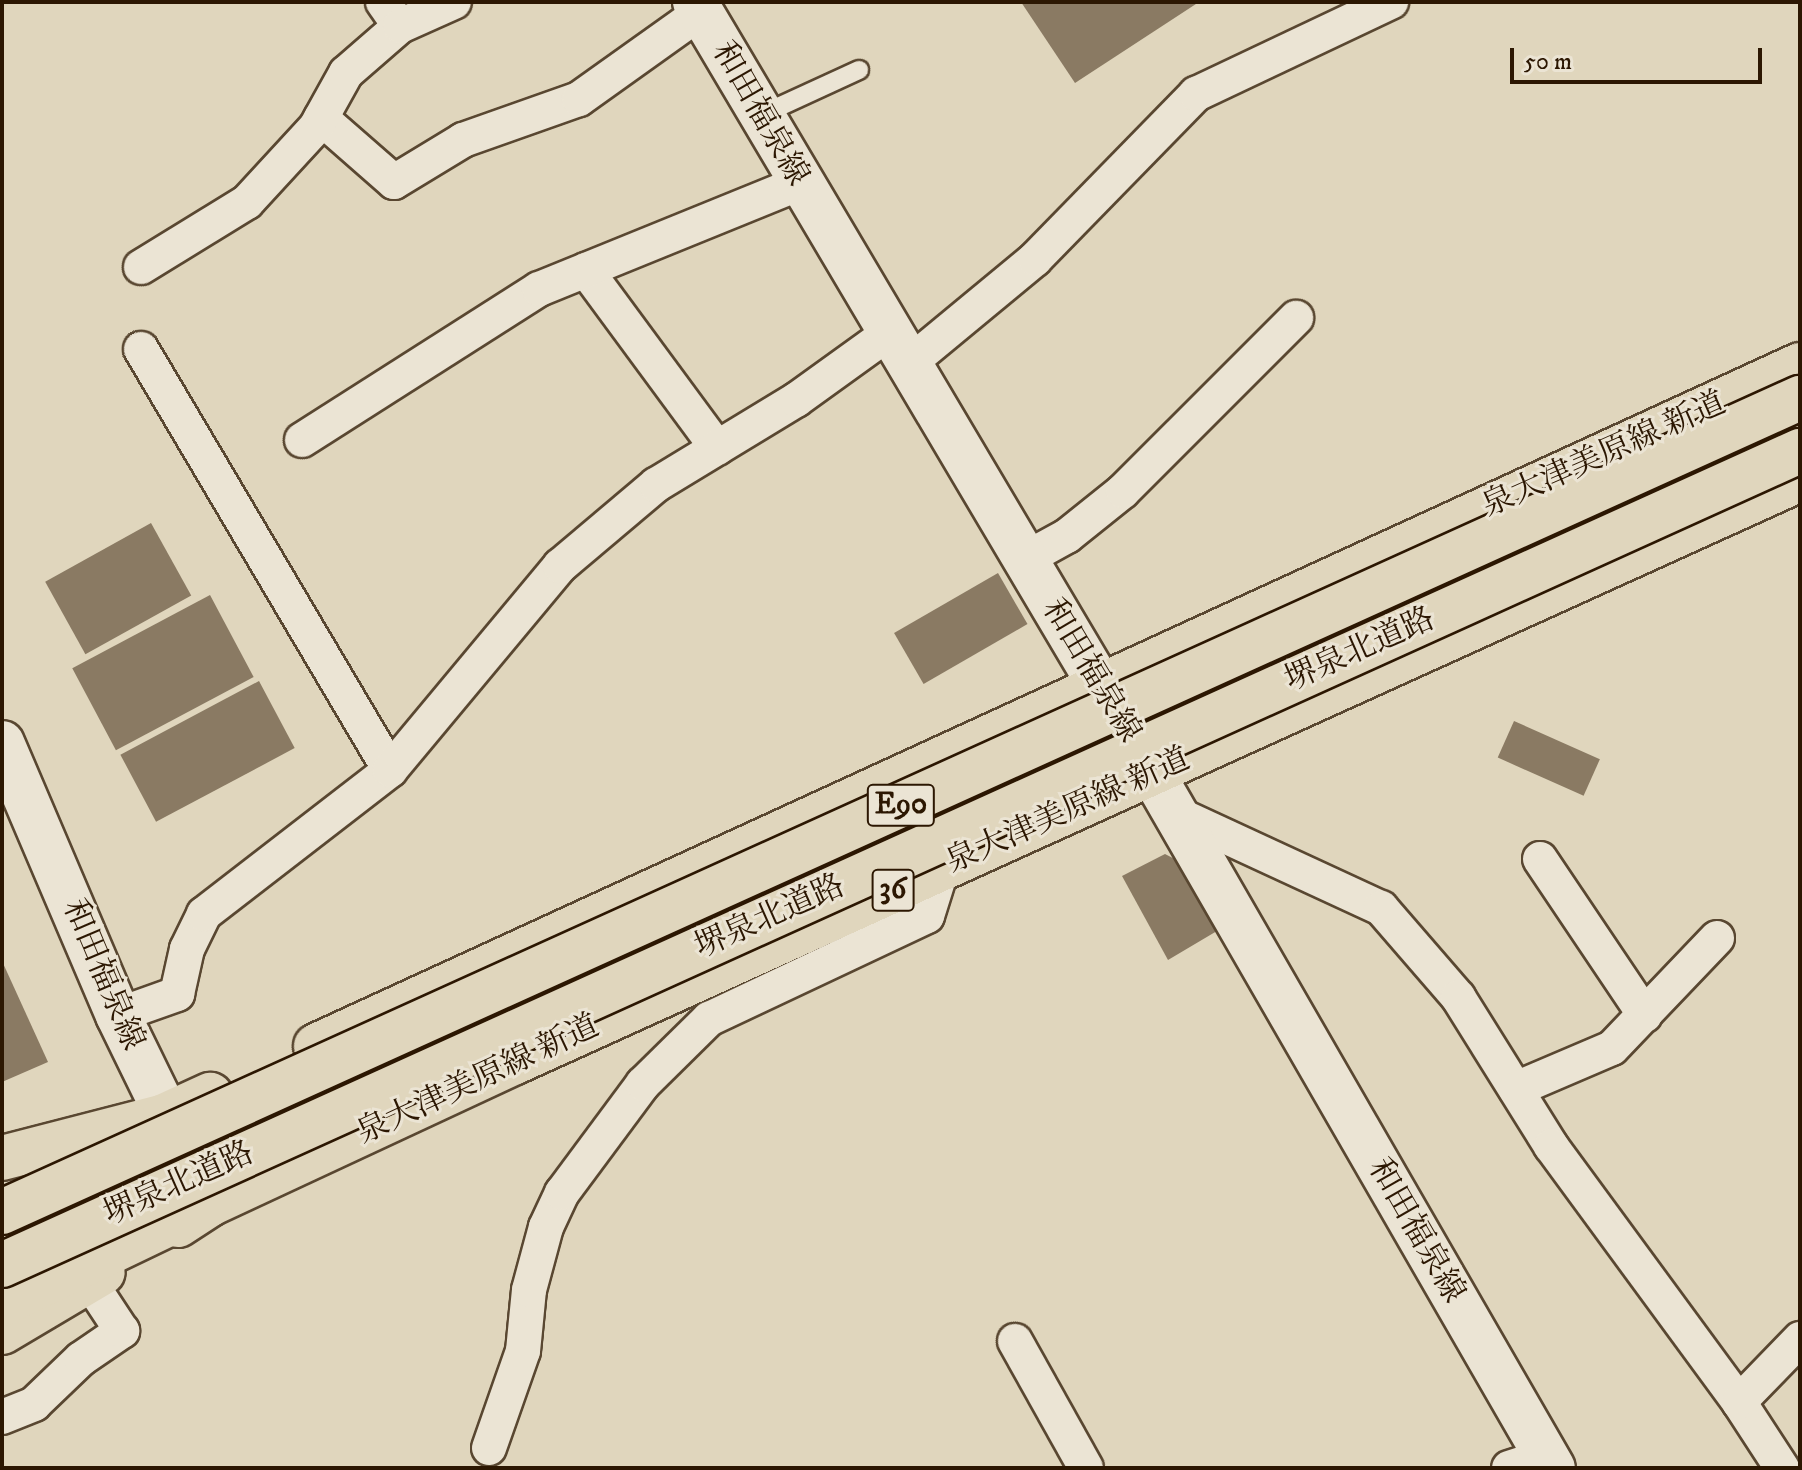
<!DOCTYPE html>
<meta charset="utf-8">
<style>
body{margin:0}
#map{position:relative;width:1802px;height:1470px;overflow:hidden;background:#e0d6bd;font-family:"IM FELL DW Pica","Noto Serif JP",serif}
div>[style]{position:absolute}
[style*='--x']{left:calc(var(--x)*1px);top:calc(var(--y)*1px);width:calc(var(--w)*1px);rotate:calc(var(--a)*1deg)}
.building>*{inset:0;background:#8a7a63;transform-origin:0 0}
.roads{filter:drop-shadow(2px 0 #594731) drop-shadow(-2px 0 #594731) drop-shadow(0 2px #594731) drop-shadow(0 -2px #594731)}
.service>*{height:18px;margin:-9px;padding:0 9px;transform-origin:9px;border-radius:9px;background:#ebe4d4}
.minor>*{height:34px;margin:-17px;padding:0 17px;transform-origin:17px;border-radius:17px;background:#ebe4d4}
.secondary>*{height:44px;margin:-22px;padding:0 22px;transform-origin:22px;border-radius:22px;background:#ebe4d4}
.primary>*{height:44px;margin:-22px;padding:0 22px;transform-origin:22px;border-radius:22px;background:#e0d6bd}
.trunk>*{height:44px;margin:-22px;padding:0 22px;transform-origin:22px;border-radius:22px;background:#e0d6bd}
.bridges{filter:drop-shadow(2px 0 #2c1702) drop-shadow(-2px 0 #2c1702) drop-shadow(0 2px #2c1702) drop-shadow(0 -2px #2c1702)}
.trunk-bridge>*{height:44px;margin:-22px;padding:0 22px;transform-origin:22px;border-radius:22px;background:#e0d6bd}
span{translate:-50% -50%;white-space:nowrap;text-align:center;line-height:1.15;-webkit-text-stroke:6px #ebe4d4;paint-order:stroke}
.shield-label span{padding:2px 6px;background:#ebe4d4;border:2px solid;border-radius:6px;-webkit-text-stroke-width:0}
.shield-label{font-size:30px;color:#2c1702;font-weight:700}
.street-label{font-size:32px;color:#2c1702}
.frame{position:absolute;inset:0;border:4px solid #2c1702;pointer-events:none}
.scale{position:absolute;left:1510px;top:48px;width:252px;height:36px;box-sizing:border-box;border:4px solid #2c1702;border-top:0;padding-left:10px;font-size:24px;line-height:28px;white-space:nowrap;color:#2c1702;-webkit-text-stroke:6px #ebe4d4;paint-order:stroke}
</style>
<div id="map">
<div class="building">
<i style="clip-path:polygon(1021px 2px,1199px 2px,1075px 83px)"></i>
<i style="left:151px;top:523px;width:83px;height:121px;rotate:61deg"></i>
<i style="left:998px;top:573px;width:59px;height:120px;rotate:60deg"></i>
<i style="left:210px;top:595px;width:93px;height:156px;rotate:62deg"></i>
<i style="left:259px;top:681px;width:76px;height:157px;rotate:62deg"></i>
<i style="left:1514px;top:721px;width:94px;height:40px;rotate:24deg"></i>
<i style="clip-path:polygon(1165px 854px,1190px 867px,1222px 928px,1168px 960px,1122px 876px)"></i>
<i style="clip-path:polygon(2px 961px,48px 1062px,2px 1082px)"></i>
</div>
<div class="roads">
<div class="service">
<i style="--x:761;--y:115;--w:108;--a:-24.7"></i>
</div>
<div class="minor">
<i style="--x:383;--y:2;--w:29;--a:55"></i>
<i style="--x:321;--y:118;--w:97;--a:41.2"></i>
<i style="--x:394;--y:182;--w:81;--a:-31.3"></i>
<i style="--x:463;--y:140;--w:123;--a:-19.5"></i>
<i style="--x:579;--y:99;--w:150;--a:-35.5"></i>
<i style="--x:141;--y:267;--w:124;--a:-31.5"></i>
<i style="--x:247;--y:202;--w:102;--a:-47.4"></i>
<i style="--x:316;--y:127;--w:62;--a:-60.9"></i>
<i style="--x:346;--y:73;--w:72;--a:-41"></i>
<i style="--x:400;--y:26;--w:59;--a:-24"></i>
<i style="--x:586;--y:270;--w:221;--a:53.6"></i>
<i style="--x:141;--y:349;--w:489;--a:59.4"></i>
<i style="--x:907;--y:365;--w:166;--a:-39.6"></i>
<i style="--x:1035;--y:259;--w:231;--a:-45.7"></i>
<i style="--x:1196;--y:94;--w:216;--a:-25.3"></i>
<i style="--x:302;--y:440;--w:281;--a:-32.5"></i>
<i style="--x:539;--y:289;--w:282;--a:-22.1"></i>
<i style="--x:1025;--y:559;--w:48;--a:-28.7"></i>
<i style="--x:1067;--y:536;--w:72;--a:-38.8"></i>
<i style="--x:1123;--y:491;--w:245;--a:-45"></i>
<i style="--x:1175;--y:813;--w:227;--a:24.8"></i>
<i style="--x:1381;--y:908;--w:118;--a:49.1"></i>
<i style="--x:1458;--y:997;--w:176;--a:58"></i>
<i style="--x:1551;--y:1146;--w:318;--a:53.7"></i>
<i style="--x:1739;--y:1402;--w:79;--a:56.9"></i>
<i style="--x:1540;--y:859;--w:188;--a:56.1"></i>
<i style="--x:118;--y:1015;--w:63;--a:-19.6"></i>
<i style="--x:177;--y:994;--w:46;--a:-77.5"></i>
<i style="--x:187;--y:949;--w:39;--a:-64"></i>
<i style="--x:204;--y:914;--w:235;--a:-37.7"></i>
<i style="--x:390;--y:770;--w:266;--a:-50.2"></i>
<i style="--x:560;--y:566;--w:126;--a:-40.2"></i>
<i style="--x:656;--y:485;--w:164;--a:-31.3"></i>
<i style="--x:796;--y:400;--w:115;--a:-35.8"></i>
<i style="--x:1516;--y:1089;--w:104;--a:-23.1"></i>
<i style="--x:1612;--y:1048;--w:152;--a:-46.3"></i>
<i style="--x:1015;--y:1341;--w:145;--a:60.8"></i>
<i style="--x:1739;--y:1402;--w:88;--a:-45.9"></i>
<i style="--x:2;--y:1417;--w:35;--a:-22"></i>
<i style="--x:34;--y:1404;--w:65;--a:-43.8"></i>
<i style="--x:81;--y:1359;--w:50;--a:-34.3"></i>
<i style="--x:122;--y:1331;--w:60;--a:-123.4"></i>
<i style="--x:489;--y:1448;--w:103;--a:-70.7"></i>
<i style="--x:523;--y:1351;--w:61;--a:-84.4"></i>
<i style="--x:529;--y:1290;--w:65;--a:-74.9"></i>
<i style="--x:546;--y:1227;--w:38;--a:-65"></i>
<i style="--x:562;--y:1193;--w:136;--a:-53.4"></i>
<i style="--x:643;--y:1084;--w:93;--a:-44.6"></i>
<i style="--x:709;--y:1019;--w:241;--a:-25.3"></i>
<i style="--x:927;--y:916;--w:50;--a:-72.6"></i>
<i style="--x:1509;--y:1468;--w:39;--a:-18"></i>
</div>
<div class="secondary">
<i style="--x:695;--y:2;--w:896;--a:59.34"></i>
<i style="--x:1152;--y:773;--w:802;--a:60.02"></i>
<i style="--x:2;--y:743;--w:296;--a:66.9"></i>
<i style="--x:118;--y:1015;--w:210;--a:64"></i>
</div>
<div class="primary">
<i style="--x:316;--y:1046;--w:1633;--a:-24.65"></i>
<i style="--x:2;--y:1158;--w:167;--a:-14.5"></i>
<i style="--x:164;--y:1116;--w:51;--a:-24.5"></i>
<i style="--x:178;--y:1225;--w:38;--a:-33"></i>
<i style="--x:210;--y:1204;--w:336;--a:-25"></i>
<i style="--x:515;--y:1062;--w:1411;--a:-24.4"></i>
<i style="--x:2;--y:1332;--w:117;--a:-30.7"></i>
</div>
<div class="trunk">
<i style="--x:2;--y:1304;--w:231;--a:-25.7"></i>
</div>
</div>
<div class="bridges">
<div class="trunk-bridge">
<i style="--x:2;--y:1212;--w:1974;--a:-24.36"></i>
<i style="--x:2;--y:1265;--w:1974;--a:-24.36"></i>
</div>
</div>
<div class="shield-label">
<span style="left:901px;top:805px">E90</span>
<span style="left:893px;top:890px">36</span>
</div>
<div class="street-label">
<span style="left:760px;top:114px;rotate:60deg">和田福泉線</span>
<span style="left:1604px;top:455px;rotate:-24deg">泉大津美原線 新道</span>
<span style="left:1360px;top:650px;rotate:-24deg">堺泉北道路</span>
<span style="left:1091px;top:671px;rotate:59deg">和田福泉線</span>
<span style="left:1068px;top:811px;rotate:-24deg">泉大津美原線 新道</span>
<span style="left:770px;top:917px;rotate:-24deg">堺泉北道路</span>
<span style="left:103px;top:975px;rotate:67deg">和田福泉線</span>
<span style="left:478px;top:1080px;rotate:-25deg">泉大津美原線 新道</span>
<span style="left:179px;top:1184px;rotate:-24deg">堺泉北道路</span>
<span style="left:1416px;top:1231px;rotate:60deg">和田福泉線</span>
</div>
<div class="frame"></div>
<div class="scale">50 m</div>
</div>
